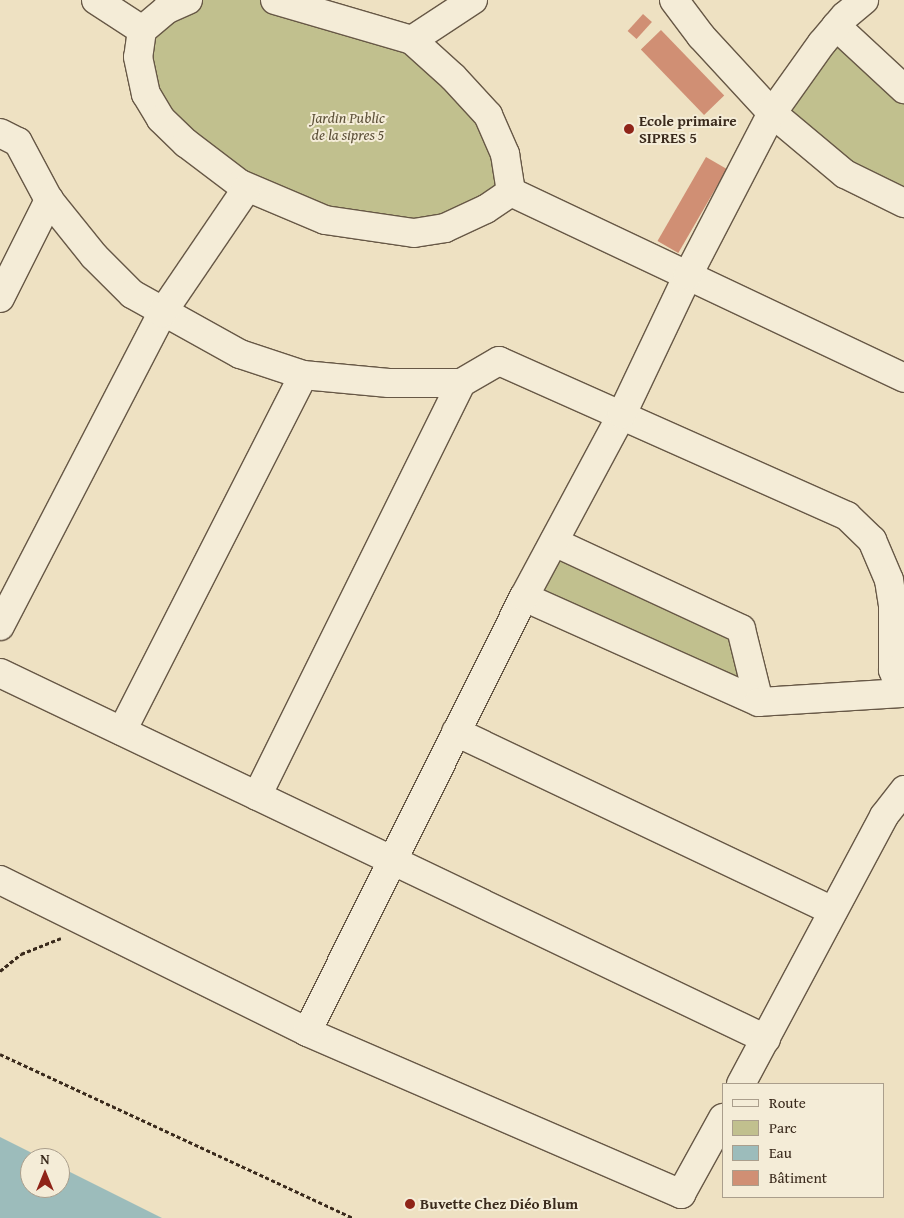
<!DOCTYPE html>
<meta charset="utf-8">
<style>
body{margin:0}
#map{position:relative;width:904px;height:1218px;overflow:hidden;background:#eee1c2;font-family:"Gentium Book Plus",serif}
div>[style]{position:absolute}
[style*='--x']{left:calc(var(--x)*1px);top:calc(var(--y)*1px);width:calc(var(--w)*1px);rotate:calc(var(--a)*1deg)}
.green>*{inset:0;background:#c1c08e}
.water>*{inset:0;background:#9cbcbb}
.building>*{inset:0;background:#d08f74;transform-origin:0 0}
.path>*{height:3px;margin-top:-1.5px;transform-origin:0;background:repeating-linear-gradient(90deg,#3a2a1c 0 4px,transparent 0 6.5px)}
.roads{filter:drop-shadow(1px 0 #675846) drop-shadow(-1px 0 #675846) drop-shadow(0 1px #675846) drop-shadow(0 -1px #675846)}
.minor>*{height:28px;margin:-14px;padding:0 14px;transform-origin:14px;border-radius:14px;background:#f4ecd7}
.dots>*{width:14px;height:14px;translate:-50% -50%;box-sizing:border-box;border:2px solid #f4ecd7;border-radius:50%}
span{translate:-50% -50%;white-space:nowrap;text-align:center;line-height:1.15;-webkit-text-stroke:4px #f4ecd7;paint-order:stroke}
.park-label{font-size:15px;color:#5c5038;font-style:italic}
.poi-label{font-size:15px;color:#3a2a1c;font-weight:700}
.left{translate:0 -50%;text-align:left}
.legend{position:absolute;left:722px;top:1083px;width:162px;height:115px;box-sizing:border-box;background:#f4ecd7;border:1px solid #aa9e8c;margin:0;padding:6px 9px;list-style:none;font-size:15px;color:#3a2a1c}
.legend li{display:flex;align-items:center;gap:10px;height:25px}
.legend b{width:25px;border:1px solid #aa9e8c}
.north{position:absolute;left:20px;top:1148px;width:50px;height:50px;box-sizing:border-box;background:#f4ecd7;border:1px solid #aa9e8c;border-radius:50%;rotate:0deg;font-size:14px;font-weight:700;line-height:20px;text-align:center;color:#3a2a1c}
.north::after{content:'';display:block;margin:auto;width:18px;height:22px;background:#8f2418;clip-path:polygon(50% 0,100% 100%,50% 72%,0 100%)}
</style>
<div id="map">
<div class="green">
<i style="clip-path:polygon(193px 0,287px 0,410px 41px,486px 117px,505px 193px,443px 223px,385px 232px,244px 192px,146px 82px,144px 30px)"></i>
<i style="clip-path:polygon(839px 29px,904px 86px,904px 198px,775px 117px)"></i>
<i style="clip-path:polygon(555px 543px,741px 631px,755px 704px,529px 599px)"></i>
</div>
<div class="water">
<i style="clip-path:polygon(0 1137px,42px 1158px,30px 1158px,30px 1188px,60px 1188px,60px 1167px,162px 1218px,0 1218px)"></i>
</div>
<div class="building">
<i style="left:643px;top:14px;width:12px;height:23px;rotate:42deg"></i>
<i style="left:661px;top:30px;width:91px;height:28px;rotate:46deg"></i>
<i style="left:706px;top:157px;width:24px;height:97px;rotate:30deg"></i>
</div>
<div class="path">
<i style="--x:0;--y:971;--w:27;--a:-39"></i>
<i style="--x:21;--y:954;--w:43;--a:-21.8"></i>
<i style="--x:0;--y:1054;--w:389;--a:24.9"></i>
</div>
<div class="roads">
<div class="minor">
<i style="--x:96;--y:0;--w:55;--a:33.1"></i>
<i style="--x:188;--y:0;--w:24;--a:156"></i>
<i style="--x:166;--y:10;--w:31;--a:140"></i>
<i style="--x:142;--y:30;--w:27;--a:98"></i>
<i style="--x:138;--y:57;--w:38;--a:78"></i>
<i style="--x:146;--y:94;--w:29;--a:59"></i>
<i style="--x:161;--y:119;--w:35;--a:44"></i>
<i style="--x:186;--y:143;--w:68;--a:37.2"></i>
<i style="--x:240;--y:184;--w:92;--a:23"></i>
<i style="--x:325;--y:220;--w:90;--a:8.3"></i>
<i style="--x:414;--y:233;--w:31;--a:-9"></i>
<i style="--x:445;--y:228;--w:45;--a:-24.9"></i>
<i style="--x:486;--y:209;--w:30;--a:-34"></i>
<i style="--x:275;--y:0;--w:143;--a:16.3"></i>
<i style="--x:412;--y:40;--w:73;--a:-33.3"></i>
<i style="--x:674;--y:0;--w:45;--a:53.1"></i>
<i style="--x:701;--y:36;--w:105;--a:47.3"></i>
<i style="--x:772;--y:113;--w:95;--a:39.9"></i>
<i style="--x:845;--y:174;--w:66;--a:26.2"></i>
<i style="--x:836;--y:26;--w:93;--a:42.8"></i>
<i style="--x:412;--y:40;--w:55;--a:42.1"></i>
<i style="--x:453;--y:77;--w:52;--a:47.4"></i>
<i style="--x:488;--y:115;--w:43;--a:66.4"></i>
<i style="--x:505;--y:154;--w:38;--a:81"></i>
<i style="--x:0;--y:133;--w:20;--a:27"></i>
<i style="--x:18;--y:142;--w:66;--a:61.9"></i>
<i style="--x:49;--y:200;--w:72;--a:51.2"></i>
<i style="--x:94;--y:256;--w:54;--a:45"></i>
<i style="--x:132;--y:294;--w:124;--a:29.1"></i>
<i style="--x:240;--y:354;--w:66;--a:18.4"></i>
<i style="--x:303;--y:375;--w:86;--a:5.3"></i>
<i style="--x:389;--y:383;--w:72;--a:0"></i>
<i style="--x:461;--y:383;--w:44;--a:-30.1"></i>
<i style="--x:499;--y:361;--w:381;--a:24"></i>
<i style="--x:847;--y:516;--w:35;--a:44"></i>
<i style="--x:872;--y:540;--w:43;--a:67"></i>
<i style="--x:889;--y:580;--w:24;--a:81"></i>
<i style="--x:893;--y:604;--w:66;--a:90"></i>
<i style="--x:893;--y:670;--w:22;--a:69"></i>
<i style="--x:511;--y:192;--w:435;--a:25.3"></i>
<i style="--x:0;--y:298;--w:110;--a:-63.4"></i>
<i style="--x:554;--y:542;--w:206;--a:24.9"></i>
<i style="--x:741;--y:629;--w:75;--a:76.1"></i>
<i style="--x:524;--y:597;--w:257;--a:24.1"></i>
<i style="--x:759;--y:702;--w:145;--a:-3.6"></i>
<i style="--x:0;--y:626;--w:352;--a:-62.6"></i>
<i style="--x:162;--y:313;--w:151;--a:-55.8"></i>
<i style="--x:0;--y:673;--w:849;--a:25.54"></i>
<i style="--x:122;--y:731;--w:399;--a:-63"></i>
<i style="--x:456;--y:732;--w:417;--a:25.4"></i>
<i style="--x:257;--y:796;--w:461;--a:-63.7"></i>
<i style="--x:0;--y:880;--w:343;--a:26.3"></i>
<i style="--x:307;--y:1032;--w:408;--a:23.4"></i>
<i style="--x:681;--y:1194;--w:87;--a:-61.1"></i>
<i style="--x:307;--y:1032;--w:486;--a:-63.5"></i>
<i style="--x:524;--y:597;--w:208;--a:-61.8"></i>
<i style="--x:622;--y:414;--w:154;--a:-64.6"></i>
<i style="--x:688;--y:275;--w:182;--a:-62.6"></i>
<i style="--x:772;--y:113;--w:86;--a:-54.5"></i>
<i style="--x:822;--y:43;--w:35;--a:-50"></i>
<i style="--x:845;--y:16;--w:25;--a:-40"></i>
<i style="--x:741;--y:1084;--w:304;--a:-61.9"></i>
<i style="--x:884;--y:816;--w:33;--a:-52"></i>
</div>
</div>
<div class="dots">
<i style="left:629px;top:129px;background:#8f2418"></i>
<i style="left:410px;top:1204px;background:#8f2418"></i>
</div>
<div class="park-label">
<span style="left:348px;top:126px">Jardin Public<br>de la sipres 5</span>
</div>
<div class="poi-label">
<span class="left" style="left:639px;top:129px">Ecole primaire<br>SIPRES 5</span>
<span class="left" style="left:420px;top:1204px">Buvette Chez Diéo Blum</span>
</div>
<ul class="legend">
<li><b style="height:6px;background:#f4ecd7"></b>Route</li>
<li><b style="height:14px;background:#c1c08e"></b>Parc</li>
<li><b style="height:14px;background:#9cbcbb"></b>Eau</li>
<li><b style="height:14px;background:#d08f74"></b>Bâtiment</li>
</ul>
<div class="north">N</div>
</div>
